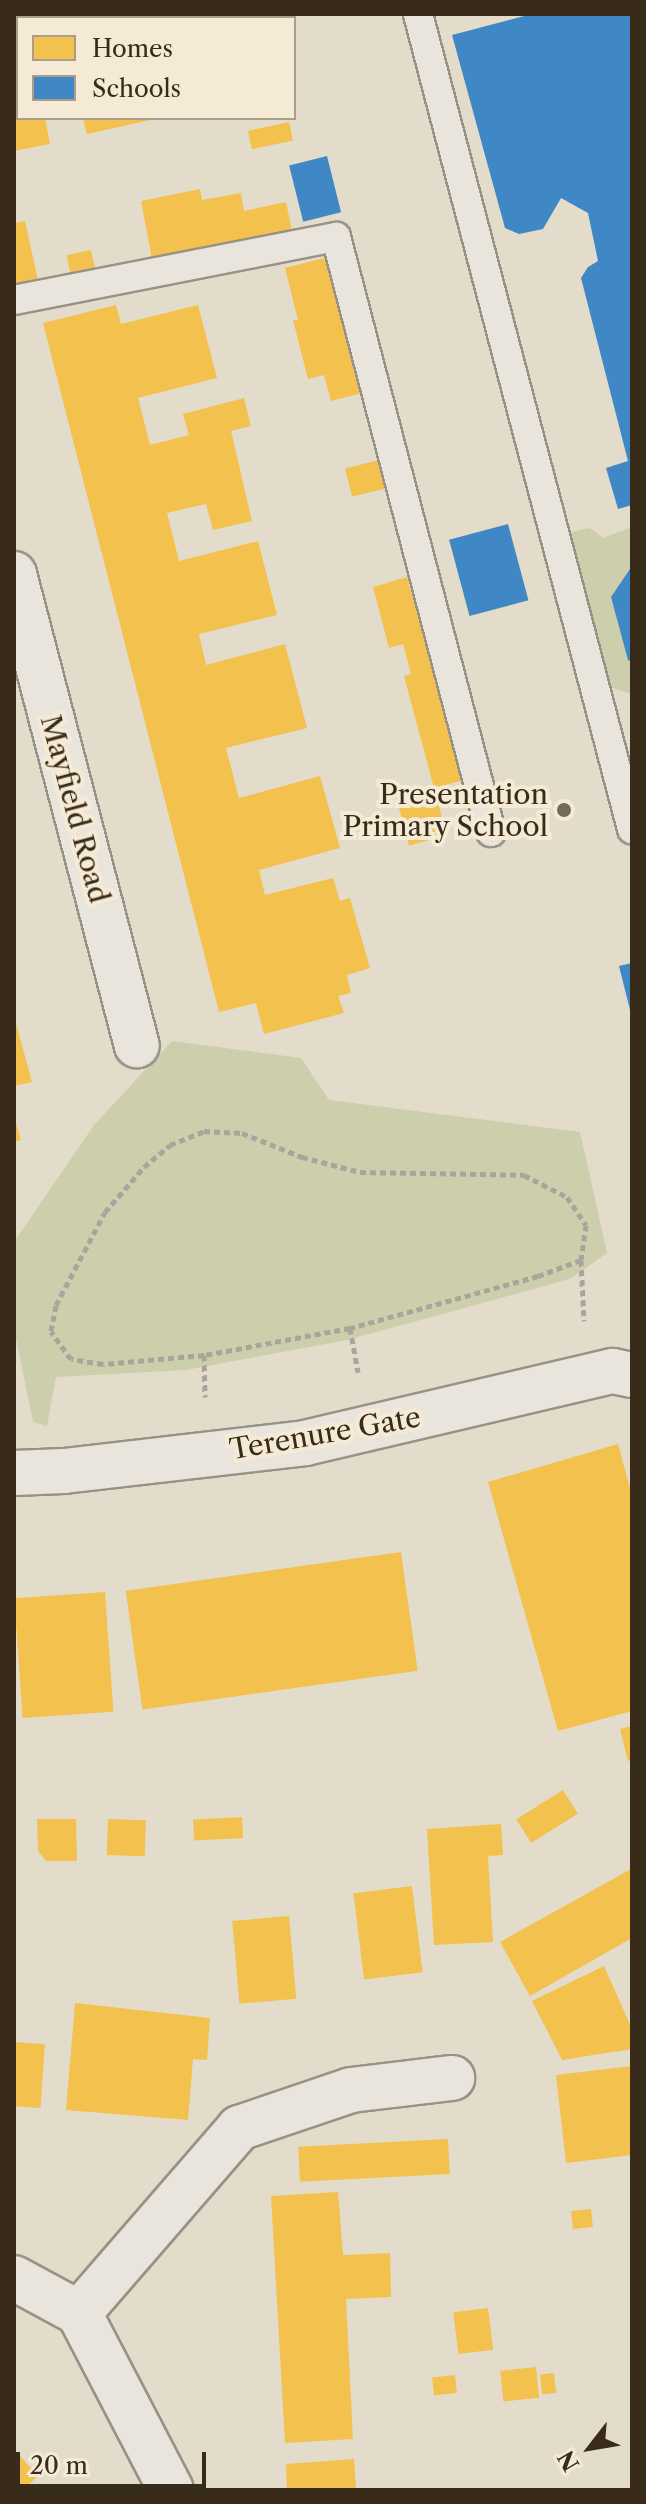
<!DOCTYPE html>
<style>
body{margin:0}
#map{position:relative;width:646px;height:2504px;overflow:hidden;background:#e4dcca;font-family:"Libre Caslon Text",serif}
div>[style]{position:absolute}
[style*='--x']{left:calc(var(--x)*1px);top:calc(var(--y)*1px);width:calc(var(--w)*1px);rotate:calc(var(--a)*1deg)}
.green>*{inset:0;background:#ccceac}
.homes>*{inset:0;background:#f2c14e;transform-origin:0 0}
.schools>*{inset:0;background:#3f88c5;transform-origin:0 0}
.path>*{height:5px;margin-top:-2.5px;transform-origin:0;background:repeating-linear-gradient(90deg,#aaa59c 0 6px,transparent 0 10px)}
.roads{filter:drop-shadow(2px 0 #989286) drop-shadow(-2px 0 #989286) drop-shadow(0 2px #989286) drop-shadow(0 -2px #989286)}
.lane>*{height:28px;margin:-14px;padding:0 14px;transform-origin:14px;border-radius:14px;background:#eae5dc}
.street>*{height:44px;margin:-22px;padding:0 22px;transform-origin:22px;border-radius:22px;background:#eae5dc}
.dots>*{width:22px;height:22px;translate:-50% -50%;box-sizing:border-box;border:4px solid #f5ead5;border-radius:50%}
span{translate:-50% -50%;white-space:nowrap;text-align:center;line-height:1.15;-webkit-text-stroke:8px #f5ead5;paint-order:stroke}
.poi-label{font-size:28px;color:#392b19}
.right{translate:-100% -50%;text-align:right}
.street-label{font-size:28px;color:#392b19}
.frame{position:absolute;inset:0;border:16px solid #392b19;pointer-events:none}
.legend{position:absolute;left:16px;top:16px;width:280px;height:104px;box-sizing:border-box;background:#f5ead5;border:2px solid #aa9e8a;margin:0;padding:10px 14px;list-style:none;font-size:24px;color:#392b19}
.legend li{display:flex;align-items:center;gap:16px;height:40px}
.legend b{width:40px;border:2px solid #aa9e8a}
.north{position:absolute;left:550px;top:2408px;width:80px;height:80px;-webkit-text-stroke:6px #f5ead5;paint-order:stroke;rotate:239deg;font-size:22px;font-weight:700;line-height:32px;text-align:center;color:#392b19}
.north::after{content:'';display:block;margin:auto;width:28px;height:36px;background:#392b19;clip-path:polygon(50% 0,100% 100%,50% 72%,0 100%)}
.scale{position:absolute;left:16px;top:2452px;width:190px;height:36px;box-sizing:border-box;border:4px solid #392b19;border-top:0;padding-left:10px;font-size:24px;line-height:28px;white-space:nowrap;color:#392b19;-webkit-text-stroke:6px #f5ead5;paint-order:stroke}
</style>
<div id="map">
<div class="green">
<i style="clip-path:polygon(632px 527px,628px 659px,632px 662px,632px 694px,603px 685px,563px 534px,590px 528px,603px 538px)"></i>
<i style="clip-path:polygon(172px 1041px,301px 1058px,329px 1100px,580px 1132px,607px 1253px,570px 1279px,347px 1340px,186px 1370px,56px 1377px,47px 1426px,33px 1422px,14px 1329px,14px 1242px,94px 1125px)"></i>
</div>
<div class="homes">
<i style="left:40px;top:14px;width:245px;height:11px"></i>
<i style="clip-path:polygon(18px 19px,18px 118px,45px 118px,50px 144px,14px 151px,14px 20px)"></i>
<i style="clip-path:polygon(83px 118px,155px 118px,155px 119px,87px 134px)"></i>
<i style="left:289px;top:122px;width:19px;height:42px;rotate:78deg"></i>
<i style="clip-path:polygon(200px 189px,202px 200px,241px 193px,244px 211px,286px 202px,292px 231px,152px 259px,141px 201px)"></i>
<i style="clip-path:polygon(25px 221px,38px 280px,14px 285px,14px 223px)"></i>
<i style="left:91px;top:250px;width:19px;height:25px;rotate:78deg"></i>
<i style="clip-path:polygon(328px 257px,362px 393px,331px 401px,324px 375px,308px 379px,293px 320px,298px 320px,285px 268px)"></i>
<i style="clip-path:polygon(116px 305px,121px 324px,198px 305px,217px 378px,138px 398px,150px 445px,189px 435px,183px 414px,244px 398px,251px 426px,231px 431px,252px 521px,213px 530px,206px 504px,167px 513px,179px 561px,258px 541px,277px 615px,199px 634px,206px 665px,285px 644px,307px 728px,226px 748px,239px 798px,320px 776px,340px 848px,259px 870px,265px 895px,333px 878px,340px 901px,350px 898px,370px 968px,347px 975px,351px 993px,338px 996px,344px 1013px,264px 1034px,256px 1003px,219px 1012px,43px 323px)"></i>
<i style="left:379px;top:460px;width:29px;height:35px;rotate:76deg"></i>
<i style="clip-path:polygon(407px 577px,464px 780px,434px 788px,404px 676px,411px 674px,403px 644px,389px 648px,373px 587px)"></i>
<i style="left:434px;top:788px;width:49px;height:39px;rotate:75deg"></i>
<i style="clip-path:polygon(14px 1016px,32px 1082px,14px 1086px)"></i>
<i style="clip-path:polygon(14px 1116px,21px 1140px,14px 1142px)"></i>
<i style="clip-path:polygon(618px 1444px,632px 1495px,632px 1711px,558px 1731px,488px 1482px)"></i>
<i style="left:401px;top:1552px;width:120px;height:278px;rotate:82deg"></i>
<i style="left:105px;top:1592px;width:120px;height:91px;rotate:86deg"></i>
<i style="clip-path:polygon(632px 1726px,632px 1760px,628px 1761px,620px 1729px)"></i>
<i style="left:563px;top:1790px;width:28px;height:55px;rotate:58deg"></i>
<i style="left:242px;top:1817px;width:21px;height:49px;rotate:87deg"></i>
<i style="clip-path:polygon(37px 1819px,76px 1819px,77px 1861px,46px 1861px,38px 1851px)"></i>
<i style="left:108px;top:1819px;width:38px;height:36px;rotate:2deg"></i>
<i style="clip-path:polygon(501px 1824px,503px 1855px,488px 1856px,493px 1942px,434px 1945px,427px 1829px)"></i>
<i style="clip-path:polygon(631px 1869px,632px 1938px,530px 1996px,500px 1942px)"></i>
<i style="left:412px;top:1886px;width:87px;height:59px;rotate:83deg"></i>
<i style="left:289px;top:1916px;width:83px;height:57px;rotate:85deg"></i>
<i style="clip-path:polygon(604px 1966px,632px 2029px,632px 2049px,562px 2060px,532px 2001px)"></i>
<i style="clip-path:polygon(75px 2003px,210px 2018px,207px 2060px,193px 2059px,188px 2120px,66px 2110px)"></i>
<i style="left:14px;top:2042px;width:31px;height:64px;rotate:4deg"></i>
<i style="clip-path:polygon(632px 2066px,632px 2155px,566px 2163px,556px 2075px)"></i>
<i style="left:448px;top:2139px;width:35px;height:150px;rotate:87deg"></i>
<i style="clip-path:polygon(338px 2192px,343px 2255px,390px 2253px,391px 2297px,346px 2299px,353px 2439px,285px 2443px,271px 2196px)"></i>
<i style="left:591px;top:2209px;width:18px;height:20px;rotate:84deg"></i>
<i style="left:488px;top:2308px;width:42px;height:35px;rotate:83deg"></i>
<i style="left:536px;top:2367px;width:31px;height:36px;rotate:84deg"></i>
<i style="left:554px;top:2373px;width:20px;height:14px;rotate:84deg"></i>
<i style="left:455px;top:2375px;width:18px;height:23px;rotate:84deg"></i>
<i style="clip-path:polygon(14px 2449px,38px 2476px,23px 2490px,14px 2490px)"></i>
<i style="clip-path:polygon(354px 2459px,356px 2490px,287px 2490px,286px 2464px)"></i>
</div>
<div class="schools">
<i style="clip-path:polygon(532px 14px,630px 14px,632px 23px,632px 505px,618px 509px,606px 468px,628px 461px,581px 278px,588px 267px,598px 261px,588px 213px,561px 198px,543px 229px,519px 234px,505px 228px,452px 35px)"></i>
<i style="left:327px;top:156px;width:58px;height:39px;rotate:76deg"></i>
<i style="left:508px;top:524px;width:79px;height:61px;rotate:75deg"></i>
<i style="clip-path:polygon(632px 566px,632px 662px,628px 660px,611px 597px)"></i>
<i style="clip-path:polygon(632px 963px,632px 1014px,631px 1014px,619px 966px)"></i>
</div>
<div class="path">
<i style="--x:204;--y:1131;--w:38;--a:3"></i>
<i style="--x:242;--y:1133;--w:65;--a:21.8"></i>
<i style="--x:302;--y:1157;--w:60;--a:14.5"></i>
<i style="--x:360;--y:1172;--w:164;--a:1"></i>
<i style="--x:524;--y:1175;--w:48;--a:27.1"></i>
<i style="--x:567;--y:1197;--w:34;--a:56"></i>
<i style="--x:586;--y:1225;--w:35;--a:98"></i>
<i style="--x:581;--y:1260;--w:46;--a:159.6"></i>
<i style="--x:538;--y:1276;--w:195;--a:164.5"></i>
<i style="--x:350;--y:1328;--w:148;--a:169.5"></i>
<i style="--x:204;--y:1355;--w:101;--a:174.9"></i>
<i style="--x:103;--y:1364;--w:32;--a:-171"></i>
<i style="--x:71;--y:1359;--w:34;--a:-126"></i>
<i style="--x:51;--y:1331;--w:26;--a:-79"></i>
<i style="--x:56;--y:1305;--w:105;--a:-62.2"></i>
<i style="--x:105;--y:1212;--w:60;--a:-49.1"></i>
<i style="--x:144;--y:1167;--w:34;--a:-40"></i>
<i style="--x:170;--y:1145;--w:37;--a:-22"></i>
<i style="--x:581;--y:1260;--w:61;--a:87.2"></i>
<i style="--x:350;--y:1328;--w:45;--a:79.7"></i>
<i style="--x:204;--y:1355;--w:42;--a:88.6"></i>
</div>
<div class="roads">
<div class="lane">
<i style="--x:418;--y:14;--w:843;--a:75.29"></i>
<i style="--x:14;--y:300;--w:328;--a:-11.1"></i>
<i style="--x:336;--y:237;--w:615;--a:75.4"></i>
</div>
<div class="street">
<i style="--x:14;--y:574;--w:487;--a:75.4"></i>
<i style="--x:14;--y:1473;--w:50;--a:-2.3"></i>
<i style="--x:64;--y:1471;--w:243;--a:-6.6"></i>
<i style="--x:305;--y:1443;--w:316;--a:-13.2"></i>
<i style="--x:613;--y:1371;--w:19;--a:12"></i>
<i style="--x:14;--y:2278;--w:74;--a:28.3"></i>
<i style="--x:79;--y:2313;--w:199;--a:62.5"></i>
<i style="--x:79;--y:2313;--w:245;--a:-49.1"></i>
<i style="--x:239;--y:2128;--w:118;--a:-18.7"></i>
<i style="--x:351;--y:2090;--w:102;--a:-6.8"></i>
</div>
</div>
<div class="dots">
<i style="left:564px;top:810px;background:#756957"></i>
</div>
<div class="poi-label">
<span class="right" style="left:548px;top:810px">Presentation<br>Primary School</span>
</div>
<div class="street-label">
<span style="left:75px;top:809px;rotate:75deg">Mayfield Road</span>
<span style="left:325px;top:1433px;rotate:-10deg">Terenure Gate</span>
</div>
<div class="frame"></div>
<ul class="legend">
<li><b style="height:22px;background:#f2c14e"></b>Homes</li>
<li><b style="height:22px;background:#3f88c5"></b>Schools</li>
</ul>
<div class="north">N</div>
<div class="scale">20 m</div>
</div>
